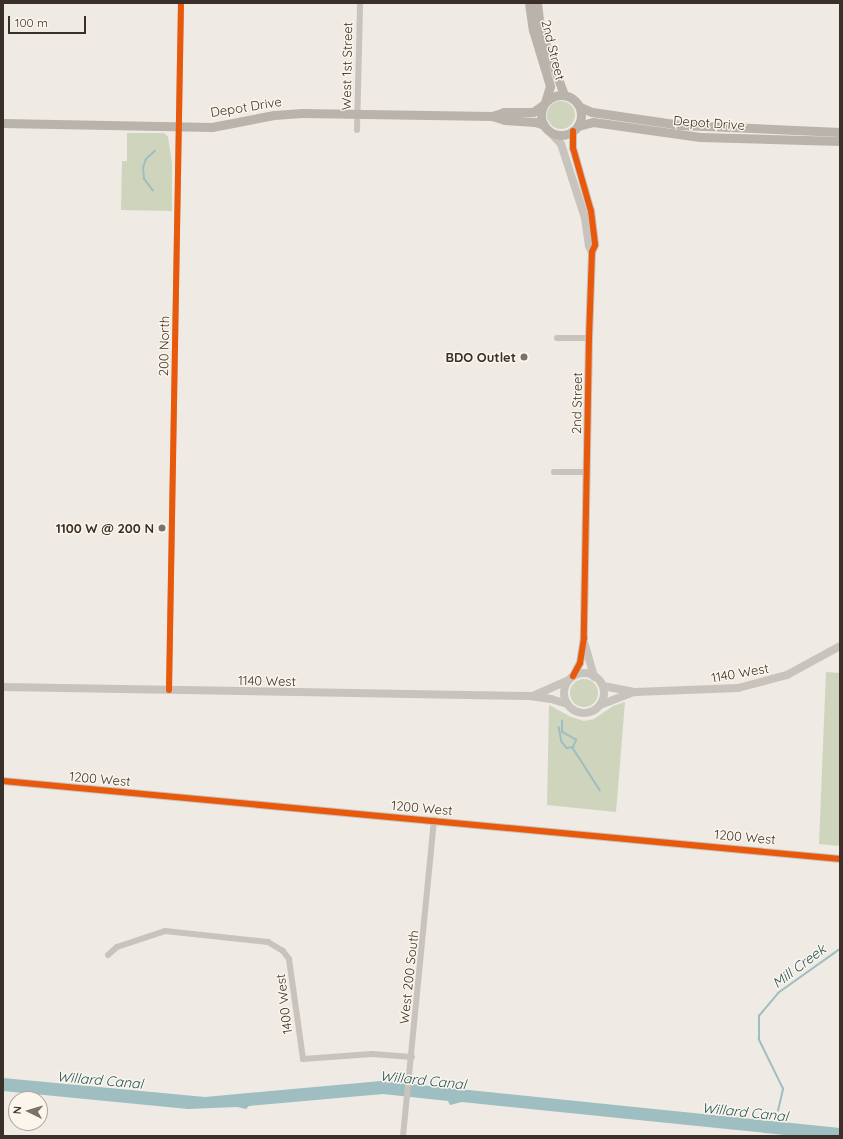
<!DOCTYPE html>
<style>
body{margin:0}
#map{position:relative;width:843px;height:1139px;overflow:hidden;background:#efeae3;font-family:Quicksand,sans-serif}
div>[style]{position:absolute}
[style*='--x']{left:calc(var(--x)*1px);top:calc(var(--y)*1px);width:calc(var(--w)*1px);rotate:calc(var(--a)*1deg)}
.green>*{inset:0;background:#ced5bc}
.round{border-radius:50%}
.water>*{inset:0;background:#9ebec1}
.stream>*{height:1.5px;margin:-0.75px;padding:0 0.75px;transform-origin:0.75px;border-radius:0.75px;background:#9ebec1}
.minor>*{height:6px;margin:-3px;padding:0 3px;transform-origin:3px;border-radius:3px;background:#c8c3bc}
.tertiary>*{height:8px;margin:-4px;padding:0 4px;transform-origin:4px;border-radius:4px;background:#c8c3bc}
.tertiary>.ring{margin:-4px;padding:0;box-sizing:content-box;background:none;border:8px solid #c8c3bc;border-radius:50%}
.secondary>*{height:9px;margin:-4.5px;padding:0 4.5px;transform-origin:4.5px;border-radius:4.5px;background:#b9b3ac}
.secondary>.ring{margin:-4.5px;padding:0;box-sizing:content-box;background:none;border:9px solid #b9b3ac;border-radius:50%}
.cycleway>*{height:6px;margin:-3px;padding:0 3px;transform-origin:3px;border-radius:3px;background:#e8590c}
.dots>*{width:11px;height:11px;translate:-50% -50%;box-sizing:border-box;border:2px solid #fbf5eb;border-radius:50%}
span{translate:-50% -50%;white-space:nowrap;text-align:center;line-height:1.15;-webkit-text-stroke:3px #fbf5eb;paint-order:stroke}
.street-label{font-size:13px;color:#3a3029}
.poi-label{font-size:13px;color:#3a3029;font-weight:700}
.right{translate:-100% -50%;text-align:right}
.water-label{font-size:14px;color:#1c535d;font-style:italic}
.frame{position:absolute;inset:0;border:4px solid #3a3029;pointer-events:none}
.north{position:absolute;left:8px;top:1091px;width:40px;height:40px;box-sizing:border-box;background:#fbf5eb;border:1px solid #aea69d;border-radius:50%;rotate:275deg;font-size:11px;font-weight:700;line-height:16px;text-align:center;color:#3a3029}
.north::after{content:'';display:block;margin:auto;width:14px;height:18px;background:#79716a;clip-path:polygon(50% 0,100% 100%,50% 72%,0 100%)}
.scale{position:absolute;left:8px;top:16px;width:78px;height:18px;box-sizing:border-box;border:2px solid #3a3029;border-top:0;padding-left:5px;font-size:12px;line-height:14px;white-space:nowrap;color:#3a3029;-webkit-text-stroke:3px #fbf5eb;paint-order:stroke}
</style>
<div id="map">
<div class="green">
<i class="round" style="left:547px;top:101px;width:28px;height:28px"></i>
<i style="clip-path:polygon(127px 133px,164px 133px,168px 137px,172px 163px,172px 211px,121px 210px,122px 161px,127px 161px)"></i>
<i style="clip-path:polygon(826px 672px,840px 673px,840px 846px,819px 844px)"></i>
<i class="round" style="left:570px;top:679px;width:28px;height:28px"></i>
<i style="clip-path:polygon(625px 702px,616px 812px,547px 805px,549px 705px,571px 717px,584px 721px,594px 719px,613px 706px)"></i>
</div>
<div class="water">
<i style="clip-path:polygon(3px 1078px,205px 1097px,381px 1081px,840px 1128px,840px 1136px,795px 1136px,462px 1102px,450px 1105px,448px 1101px,383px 1094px,249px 1106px,246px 1109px,237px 1107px,188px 1109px,3px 1091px)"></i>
</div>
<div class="stream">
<i style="--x:153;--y:191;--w:15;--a:-127"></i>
<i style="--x:144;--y:179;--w:11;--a:-95"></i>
<i style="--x:143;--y:168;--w:9;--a:-72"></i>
<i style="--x:146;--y:159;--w:12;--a:-42"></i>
<i style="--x:559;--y:727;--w:15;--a:79"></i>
<i style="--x:562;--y:742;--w:8;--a:50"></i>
<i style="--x:567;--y:748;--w:6;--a:-9"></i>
<i style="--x:573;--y:747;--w:8;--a:-67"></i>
<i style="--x:576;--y:740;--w:16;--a:-150"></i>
<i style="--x:562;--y:732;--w:11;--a:-90"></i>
<i style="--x:573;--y:748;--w:50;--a:57.3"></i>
<i style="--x:778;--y:1111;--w:23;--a:-77"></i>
<i style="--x:783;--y:1089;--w:55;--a:-116.1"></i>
<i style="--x:759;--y:1040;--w:24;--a:-90"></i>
<i style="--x:759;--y:1016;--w:30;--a:-50"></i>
<i style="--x:778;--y:993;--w:76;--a:-35.4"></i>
</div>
<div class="minor">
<i style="--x:357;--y:130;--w:127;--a:-88.6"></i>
<i style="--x:557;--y:338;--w:32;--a:0"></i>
<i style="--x:554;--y:472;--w:33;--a:0"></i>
<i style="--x:169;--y:690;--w:687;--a:-89"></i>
<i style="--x:108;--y:955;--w:12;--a:-42"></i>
<i style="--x:117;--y:947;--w:51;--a:-18.4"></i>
<i style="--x:165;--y:931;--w:104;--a:6.1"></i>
<i style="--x:268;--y:942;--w:17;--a:31"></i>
<i style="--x:283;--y:951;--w:10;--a:53"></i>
<i style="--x:289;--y:959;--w:101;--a:82"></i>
<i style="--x:303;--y:1059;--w:69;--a:-4.1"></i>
<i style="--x:372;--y:1054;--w:40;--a:4.3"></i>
<i style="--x:403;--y:1136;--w:318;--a:-84.4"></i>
</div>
<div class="tertiary">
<i style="--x:573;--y:131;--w:17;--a:90"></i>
<i style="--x:573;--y:148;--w:66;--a:74.1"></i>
<i style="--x:591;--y:211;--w:34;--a:83"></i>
<i style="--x:595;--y:245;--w:8;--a:113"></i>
<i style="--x:592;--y:252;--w:86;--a:92"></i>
<i style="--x:589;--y:338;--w:300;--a:91"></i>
<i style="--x:584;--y:638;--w:25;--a:99"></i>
<i style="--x:580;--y:663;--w:15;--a:118"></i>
<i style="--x:551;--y:133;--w:15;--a:48"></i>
<i style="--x:561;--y:144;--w:78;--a:72"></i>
<i style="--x:585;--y:218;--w:28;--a:82"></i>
<i style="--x:589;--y:246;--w:7;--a:63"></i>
<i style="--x:585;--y:645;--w:33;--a:74"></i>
<i class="ring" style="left:564px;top:673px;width:32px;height:32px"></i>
<i style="--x:603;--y:686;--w:33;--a:11"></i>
<i style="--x:635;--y:692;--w:103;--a:-2.2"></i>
<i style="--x:738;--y:688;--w:51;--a:-14.9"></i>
<i style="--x:787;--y:675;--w:60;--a:-28.7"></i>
<i style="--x:3;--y:687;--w:527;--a:0.98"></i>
<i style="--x:530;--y:696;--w:21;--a:8"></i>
<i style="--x:551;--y:699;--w:17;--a:17"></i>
<i style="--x:533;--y:696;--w:37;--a:-24"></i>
<i style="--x:600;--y:705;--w:34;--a:-21"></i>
<i style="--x:3;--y:781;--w:841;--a:5.32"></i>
</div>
<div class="secondary">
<i style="--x:529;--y:3;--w:27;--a:82"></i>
<i style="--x:533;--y:30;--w:59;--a:73.1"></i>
<i style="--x:550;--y:86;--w:17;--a:107"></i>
<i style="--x:537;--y:3;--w:26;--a:83"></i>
<i style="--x:540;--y:29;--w:70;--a:70"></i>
<i class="ring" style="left:541px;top:95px;width:31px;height:31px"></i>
<i style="--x:580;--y:107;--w:13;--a:23"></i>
<i style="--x:592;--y:112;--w:90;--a:8.3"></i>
<i style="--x:681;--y:125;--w:159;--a:2.5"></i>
<i style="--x:492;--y:116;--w:13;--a:-18"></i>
<i style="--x:504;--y:112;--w:29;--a:0"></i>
<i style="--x:533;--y:112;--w:12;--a:-35"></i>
<i style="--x:3;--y:123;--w:209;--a:1.1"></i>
<i style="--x:212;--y:127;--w:63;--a:-11"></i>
<i style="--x:274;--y:115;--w:28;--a:-4"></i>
<i style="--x:302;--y:113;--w:190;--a:0.9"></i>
<i style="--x:492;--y:116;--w:14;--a:17"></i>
<i style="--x:505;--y:120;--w:30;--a:4"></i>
<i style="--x:535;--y:122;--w:9;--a:18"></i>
<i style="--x:578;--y:126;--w:16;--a:-15"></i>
<i style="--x:593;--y:122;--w:108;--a:8"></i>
<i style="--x:700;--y:137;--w:140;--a:1.6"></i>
</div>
<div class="cycleway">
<i style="--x:573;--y:131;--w:17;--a:90"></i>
<i style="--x:573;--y:148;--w:66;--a:74.1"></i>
<i style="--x:591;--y:211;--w:34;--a:83"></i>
<i style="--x:595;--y:245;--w:8;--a:113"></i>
<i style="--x:592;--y:252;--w:86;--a:92"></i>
<i style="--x:589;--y:338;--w:300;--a:91"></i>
<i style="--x:584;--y:638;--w:25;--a:99"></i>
<i style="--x:580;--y:663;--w:15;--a:118"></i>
<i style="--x:169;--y:690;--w:687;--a:-89"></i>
<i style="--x:3;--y:781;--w:841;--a:5.32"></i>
</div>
<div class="dots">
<i style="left:524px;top:357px;background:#79716a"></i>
<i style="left:162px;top:528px;background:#79716a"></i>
</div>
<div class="street-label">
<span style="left:553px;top:50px;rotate:76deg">2nd Street</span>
<span style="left:347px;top:66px;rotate:-89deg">West 1st Street</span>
<span style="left:246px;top:107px;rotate:-9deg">Depot Drive</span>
<span style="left:709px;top:123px;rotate:4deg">Depot Drive</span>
<span style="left:164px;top:346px;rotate:-89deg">200 North</span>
<span style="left:577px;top:403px;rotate:-89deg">2nd Street</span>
<span style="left:740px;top:673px;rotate:-10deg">1140 West</span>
<span style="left:267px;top:681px;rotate:1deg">1140 West</span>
<span style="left:100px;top:779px;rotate:5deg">1200 West</span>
<span style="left:422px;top:808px;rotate:5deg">1200 West</span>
<span style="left:745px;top:837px;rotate:5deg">1200 West</span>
<span style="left:409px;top:977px;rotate:-84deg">West 200 South</span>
<span style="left:284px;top:1004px;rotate:-97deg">1400 West</span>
</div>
<div class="poi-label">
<span class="right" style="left:516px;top:357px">BDO Outlet</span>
<span class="right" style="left:154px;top:528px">1100 W @ 200 N</span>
</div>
<div class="water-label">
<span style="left:799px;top:966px;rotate:-37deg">Mill Creek</span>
<span style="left:100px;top:1080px;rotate:5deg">Willard Canal</span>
<span style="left:423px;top:1080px;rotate:6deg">Willard Canal</span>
<span style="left:745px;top:1112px;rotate:6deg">Willard Canal</span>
</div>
<div class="frame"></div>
<div class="north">N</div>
<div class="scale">100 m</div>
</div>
